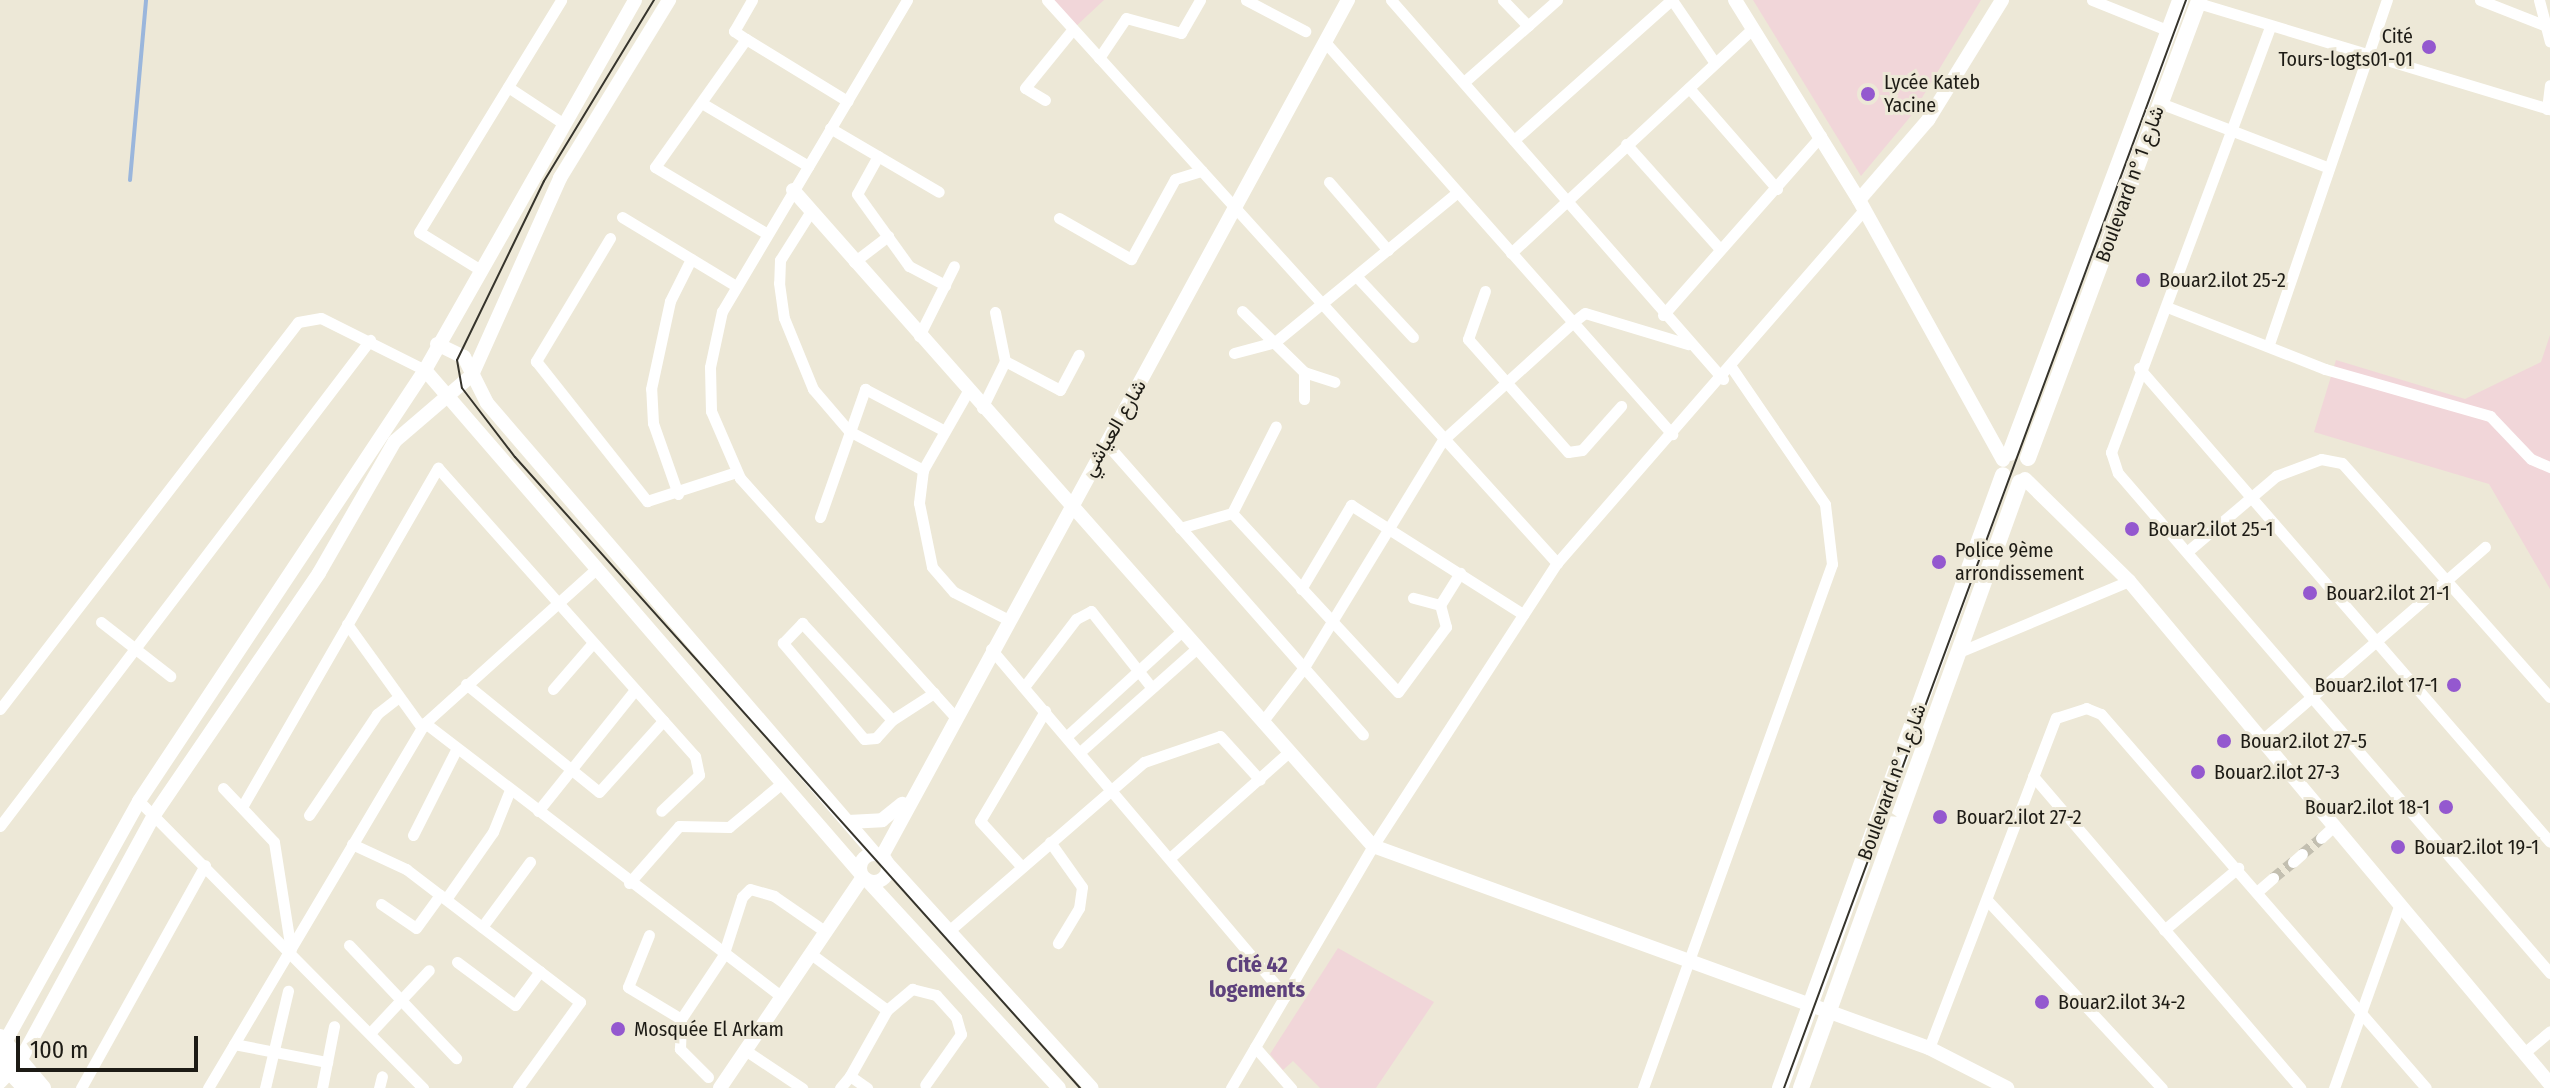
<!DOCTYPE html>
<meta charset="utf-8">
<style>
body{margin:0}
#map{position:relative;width:2550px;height:1088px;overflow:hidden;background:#ede8d7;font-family:"Fira Sans Condensed",Vazirmatn,sans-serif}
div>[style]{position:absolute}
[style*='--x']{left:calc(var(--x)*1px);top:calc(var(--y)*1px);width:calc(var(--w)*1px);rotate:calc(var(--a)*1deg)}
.education>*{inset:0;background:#f1d6d9}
.stream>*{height:4px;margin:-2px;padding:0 2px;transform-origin:2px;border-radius:2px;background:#9ab6dc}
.minor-tunnel>*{height:11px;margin-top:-5.5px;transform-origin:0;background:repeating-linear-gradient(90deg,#c3bfb0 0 11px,transparent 0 16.5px)}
.minor>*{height:11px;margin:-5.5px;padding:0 5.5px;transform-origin:5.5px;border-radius:5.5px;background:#fff}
.tertiary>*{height:14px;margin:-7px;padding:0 7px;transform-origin:7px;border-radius:7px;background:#fff}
.tertiary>.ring{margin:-7px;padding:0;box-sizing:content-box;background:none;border:14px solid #fff;border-radius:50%}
.secondary>*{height:16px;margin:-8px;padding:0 8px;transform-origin:8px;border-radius:8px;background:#fff}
.tram>*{height:2px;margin:-1px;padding:0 1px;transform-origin:1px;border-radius:1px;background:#36342c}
.dots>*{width:22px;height:22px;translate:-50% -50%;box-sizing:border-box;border:4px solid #ede8d7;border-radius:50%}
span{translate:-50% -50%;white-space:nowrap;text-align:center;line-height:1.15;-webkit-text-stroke:6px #ede8d7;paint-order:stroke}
.poi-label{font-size:20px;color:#1d1b15}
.right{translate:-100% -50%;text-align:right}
.left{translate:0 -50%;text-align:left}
.street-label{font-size:20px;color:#1d1b15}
.neighbourhood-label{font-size:22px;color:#5d407c;font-weight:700}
.scale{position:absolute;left:16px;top:1036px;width:182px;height:36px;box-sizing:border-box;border:4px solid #1d1b15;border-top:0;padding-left:10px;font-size:24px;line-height:28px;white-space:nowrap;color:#1d1b15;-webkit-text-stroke:6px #ede8d7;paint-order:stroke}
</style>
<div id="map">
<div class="education">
<i style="clip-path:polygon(1047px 0,1104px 0,1073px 29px)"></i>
<i style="clip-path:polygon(1753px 0,1981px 0,1911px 116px,1861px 176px)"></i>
<i style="clip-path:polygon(2550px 335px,2550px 589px,2489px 484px,2314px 432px,2336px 360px,2465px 399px,2541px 362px)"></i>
<i style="clip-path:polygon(1338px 948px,1434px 1002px,1376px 1088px,1320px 1088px,1293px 1061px,1283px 1070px,1270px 1054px)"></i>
</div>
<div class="stream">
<i style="--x:130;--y:180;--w:181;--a:-84.9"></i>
</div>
<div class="minor-tunnel">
<i style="--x:2302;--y:854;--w:25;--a:-40"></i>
<i style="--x:2273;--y:878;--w:26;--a:-39"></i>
</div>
<div class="minor">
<i style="--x:752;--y:0;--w:36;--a:120"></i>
<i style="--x:734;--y:31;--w:14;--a:34"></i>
<i style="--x:746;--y:39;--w:157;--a:125.4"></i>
<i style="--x:655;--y:167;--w:127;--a:30.8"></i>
<i style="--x:907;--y:0;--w:362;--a:120.7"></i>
<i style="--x:722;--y:311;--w:57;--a:102.1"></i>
<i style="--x:710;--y:367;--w:44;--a:88.7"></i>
<i style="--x:711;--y:411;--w:73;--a:66.6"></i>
<i style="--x:740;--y:478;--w:320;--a:48"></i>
<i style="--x:1047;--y:0;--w:760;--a:47.83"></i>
<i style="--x:1246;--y:0;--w:67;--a:27.7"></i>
<i style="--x:1391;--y:0;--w:504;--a:48.78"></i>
<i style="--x:1503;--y:0;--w:36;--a:46"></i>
<i style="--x:1672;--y:0;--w:76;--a:55.7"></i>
<i style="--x:2092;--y:0;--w:83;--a:21.9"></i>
<i style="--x:2480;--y:0;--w:74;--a:21.4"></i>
<i style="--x:2539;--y:0;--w:43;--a:75.3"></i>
<i style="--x:2198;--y:3;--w:368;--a:16.8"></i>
<i style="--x:2270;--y:27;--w:454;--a:110.5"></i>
<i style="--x:2111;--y:452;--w:22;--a:72"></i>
<i style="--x:2118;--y:473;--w:661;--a:49.17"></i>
<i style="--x:746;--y:39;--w:119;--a:31.5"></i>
<i style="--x:1325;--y:42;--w:524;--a:48.48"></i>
<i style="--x:1099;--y:58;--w:48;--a:-56"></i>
<i style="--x:1126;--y:18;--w:57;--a:15.3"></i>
<i style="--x:1181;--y:33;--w:38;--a:-60"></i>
<i style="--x:1464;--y:82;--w:124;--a:-41.4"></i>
<i style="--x:508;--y:87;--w:64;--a:33.4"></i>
<i style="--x:1689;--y:88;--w:134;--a:48.9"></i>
<i style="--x:1045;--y:100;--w:23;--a:-149"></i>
<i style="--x:1025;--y:88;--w:76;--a:-50.9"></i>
<i style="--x:2160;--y:103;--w:181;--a:21"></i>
<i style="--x:705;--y:105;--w:120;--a:30.6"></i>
<i style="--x:2547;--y:109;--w:24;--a:-83"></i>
<i style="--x:830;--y:128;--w:126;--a:30.4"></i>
<i style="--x:1514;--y:140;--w:210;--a:-41.7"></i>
<i style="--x:1626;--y:144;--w:140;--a:48.2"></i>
<i style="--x:878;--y:156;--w:43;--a:118.9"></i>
<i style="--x:857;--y:194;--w:89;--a:54.2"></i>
<i style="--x:909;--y:266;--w:41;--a:27.8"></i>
<i style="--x:1329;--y:182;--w:90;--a:49.1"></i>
<i style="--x:811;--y:211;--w:58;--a:122.3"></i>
<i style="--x:780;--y:260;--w:23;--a:92"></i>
<i style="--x:779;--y:283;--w:35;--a:82"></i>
<i style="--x:784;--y:318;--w:77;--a:67.8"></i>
<i style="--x:813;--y:389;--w:55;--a:49.4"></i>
<i style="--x:849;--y:431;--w:84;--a:27.8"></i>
<i style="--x:622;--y:217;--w:133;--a:31.2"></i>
<i style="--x:1059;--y:218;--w:83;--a:29.7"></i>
<i style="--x:1131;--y:259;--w:91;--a:-61.2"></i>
<i style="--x:1175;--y:179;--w:28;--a:-17"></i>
<i style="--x:610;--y:238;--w:144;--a:121"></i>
<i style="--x:536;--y:361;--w:179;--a:51.6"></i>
<i style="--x:647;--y:501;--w:94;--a:-18"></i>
<i style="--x:1511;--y:253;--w:330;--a:-42.9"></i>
<i style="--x:854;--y:262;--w:43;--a:-37.4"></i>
<i style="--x:479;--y:269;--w:70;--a:-148.3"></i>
<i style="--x:419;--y:232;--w:272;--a:-58.5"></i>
<i style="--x:1357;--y:277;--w:82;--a:47"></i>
<i style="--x:1485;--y:291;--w:51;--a:109.5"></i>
<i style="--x:1468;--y:339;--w:151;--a:48.5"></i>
<i style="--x:1568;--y:452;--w:14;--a:-8"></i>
<i style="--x:1582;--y:450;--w:59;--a:-48.4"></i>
<i style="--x:2167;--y:307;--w:170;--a:21.4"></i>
<i style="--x:2325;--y:369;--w:172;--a:15.9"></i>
<i style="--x:2490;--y:416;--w:59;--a:46.4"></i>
<i style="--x:2531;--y:459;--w:21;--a:23"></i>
<i style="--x:1242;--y:311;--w:87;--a:44.5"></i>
<i style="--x:1304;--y:372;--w:32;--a:18"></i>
<i style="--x:995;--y:312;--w:50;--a:78.5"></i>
<i style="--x:1663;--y:315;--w:239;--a:-48.6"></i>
<i style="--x:919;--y:336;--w:78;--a:-63.4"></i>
<i style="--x:2269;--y:344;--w:364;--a:-71.1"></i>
<i style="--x:1234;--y:353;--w:42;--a:-15"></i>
<i style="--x:1275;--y:342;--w:232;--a:-39.4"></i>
<i style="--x:2139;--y:368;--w:627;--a:49.07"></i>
<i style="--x:1304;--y:372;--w:27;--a:90"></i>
<i style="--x:968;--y:391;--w:91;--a:119.7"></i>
<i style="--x:923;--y:470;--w:33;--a:97"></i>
<i style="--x:919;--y:503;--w:65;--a:78.5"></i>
<i style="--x:932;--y:567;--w:33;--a:49"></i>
<i style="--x:954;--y:592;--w:59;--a:27"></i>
<i style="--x:982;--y:408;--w:52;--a:-63.9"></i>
<i style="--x:1005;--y:361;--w:62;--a:27.8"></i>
<i style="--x:1060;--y:390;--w:40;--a:-62"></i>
<i style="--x:1105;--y:442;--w:390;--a:48.6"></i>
<i style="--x:678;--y:494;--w:75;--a:-109.4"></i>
<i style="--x:653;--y:423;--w:34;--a:-93"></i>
<i style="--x:651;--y:389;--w:90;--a:-77.8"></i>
<i style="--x:670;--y:301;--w:47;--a:-63.4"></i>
<i style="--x:1232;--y:513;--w:97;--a:-63.2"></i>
<i style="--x:820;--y:517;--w:136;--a:-70.6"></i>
<i style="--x:865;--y:389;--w:90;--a:27.7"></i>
<i style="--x:1180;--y:528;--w:54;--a:-16.1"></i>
<i style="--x:1232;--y:513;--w:244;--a:47.2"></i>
<i style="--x:1398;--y:692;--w:81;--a:-53.6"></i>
<i style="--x:1446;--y:627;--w:23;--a:-105"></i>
<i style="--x:1440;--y:605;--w:28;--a:-165"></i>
<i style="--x:2188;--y:551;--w:116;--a:-40.4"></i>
<i style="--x:2276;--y:476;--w:48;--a:-20.7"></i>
<i style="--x:2321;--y:459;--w:21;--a:11"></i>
<i style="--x:2342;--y:463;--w:313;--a:48.4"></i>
<i style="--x:1301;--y:589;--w:98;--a:-59.2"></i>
<i style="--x:1351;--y:505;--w:204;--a:32.4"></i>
<i style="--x:1440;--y:605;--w:38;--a:-58"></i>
<i style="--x:101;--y:622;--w:88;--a:38"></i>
<i style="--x:347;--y:624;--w:128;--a:54.2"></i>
<i style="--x:991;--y:649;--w:455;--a:49.7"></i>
<i style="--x:1964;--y:650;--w:179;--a:-22.7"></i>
<i style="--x:466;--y:684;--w:171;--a:39.1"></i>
<i style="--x:599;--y:792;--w:96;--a:-48"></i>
<i style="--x:1024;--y:687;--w:86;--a:-52.6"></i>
<i style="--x:1076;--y:619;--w:17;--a:-28"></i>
<i style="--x:1091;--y:611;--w:98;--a:51.6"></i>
<i style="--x:553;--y:689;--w:60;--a:-49.1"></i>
<i style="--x:0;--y:709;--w:488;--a:-52.4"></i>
<i style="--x:298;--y:322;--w:23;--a:-10"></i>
<i style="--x:321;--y:318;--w:116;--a:26.6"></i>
<i style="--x:892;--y:720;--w:24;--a:132"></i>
<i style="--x:876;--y:738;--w:12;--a:175"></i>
<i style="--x:864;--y:739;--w:126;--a:-130.2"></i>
<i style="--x:783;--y:643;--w:28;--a:-46"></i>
<i style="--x:802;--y:623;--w:132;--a:47.1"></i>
<i style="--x:892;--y:720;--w:50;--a:-32.7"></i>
<i style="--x:1262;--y:722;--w:67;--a:-52.3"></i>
<i style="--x:1303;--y:669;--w:268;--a:-58.6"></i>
<i style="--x:1443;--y:440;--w:174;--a:-42.2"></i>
<i style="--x:1572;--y:323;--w:16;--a:-38"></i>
<i style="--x:1585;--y:313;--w:108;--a:16.8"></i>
<i style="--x:425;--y:723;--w:449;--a:37.5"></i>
<i style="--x:1067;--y:736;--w:154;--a:-42.4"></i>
<i style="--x:2262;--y:740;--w:295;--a:-40.9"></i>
<i style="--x:1080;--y:752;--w:155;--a:-41.6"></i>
<i style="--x:2033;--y:776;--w:411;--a:49.4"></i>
<i style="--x:223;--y:788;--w:74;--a:46.6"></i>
<i style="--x:274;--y:842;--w:109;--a:81.1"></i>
<i style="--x:139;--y:801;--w:404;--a:45.3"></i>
<i style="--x:242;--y:807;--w:392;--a:-60"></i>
<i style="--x:438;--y:468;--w:386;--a:48.3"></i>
<i style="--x:695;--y:756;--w:19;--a:78"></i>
<i style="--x:699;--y:775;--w:52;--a:136.5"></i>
<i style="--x:538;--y:811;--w:154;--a:-51.3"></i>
<i style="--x:309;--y:815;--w:122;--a:-56"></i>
<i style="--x:377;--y:714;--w:24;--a:-38"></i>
<i style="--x:0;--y:826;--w:611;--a:-52.72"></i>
<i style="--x:413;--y:835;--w:97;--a:-63.2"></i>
<i style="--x:2321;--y:838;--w:18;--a:-43"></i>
<i style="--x:1050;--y:842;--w:55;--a:54.6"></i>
<i style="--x:1082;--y:887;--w:21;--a:98"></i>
<i style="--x:1079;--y:908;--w:41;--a:121"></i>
<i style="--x:352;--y:844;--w:60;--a:24.8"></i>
<i style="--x:406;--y:869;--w:219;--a:37.4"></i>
<i style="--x:580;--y:1002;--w:106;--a:125.8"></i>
<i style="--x:1171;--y:857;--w:158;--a:-41.7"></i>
<i style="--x:2293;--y:862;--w:12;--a:-42"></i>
<i style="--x:1022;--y:867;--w:62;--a:-132.4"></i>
<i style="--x:980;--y:821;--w:128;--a:-59.4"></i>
<i style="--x:629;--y:883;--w:76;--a:-48.7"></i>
<i style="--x:679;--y:826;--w:50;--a:1.1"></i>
<i style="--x:729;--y:827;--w:69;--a:-39.7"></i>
<i style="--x:2258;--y:891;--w:20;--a:-41"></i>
<i style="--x:446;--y:899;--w:82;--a:-55"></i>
<i style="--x:493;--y:832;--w:45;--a:-68"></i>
<i style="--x:1987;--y:900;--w:257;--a:47.1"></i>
<i style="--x:381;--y:904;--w:42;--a:34.4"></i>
<i style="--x:416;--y:928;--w:41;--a:-54"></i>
<i style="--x:482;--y:927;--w:81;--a:-53.6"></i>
<i style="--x:951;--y:929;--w:255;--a:-40.9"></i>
<i style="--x:1144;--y:762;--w:80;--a:-18.9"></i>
<i style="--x:1220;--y:736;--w:59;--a:47.7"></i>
<i style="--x:2164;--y:930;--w:97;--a:-40"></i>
<i style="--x:649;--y:935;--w:56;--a:112"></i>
<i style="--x:628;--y:987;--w:62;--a:31.1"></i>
<i style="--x:349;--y:945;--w:156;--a:46.6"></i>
<i style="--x:811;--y:954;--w:94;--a:36.4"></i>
<i style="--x:887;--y:1010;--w:76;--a:119.3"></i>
<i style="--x:850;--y:1076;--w:21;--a:35"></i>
<i style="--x:457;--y:962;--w:72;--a:36.6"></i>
<i style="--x:515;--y:1005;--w:42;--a:-53.7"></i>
<i style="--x:887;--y:1010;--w:33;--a:-40"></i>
<i style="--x:912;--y:989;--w:25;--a:14"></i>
<i style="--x:936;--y:995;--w:30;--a:48"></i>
<i style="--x:956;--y:1017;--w:18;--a:74"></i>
<i style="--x:961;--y:1034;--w:62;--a:125.2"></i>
<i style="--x:370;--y:1033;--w:86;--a:-46.9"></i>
<i style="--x:234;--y:1044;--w:95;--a:11"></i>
<i style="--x:1255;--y:1047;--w:55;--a:48.7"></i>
<i style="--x:1929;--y:1048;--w:354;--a:-69"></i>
<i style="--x:2056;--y:718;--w:32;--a:-18"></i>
<i style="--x:2086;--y:708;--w:16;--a:22"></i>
<i style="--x:2101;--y:714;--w:495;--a:49"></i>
<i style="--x:745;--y:1050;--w:69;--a:33.7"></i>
<i style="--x:2524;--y:1053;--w:34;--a:-40"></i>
<i style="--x:708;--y:1077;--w:40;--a:-135"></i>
<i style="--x:680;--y:1049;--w:30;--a:-88"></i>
<i style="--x:681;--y:1019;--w:76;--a:-56.3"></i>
<i style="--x:723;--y:956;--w:62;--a:-72.1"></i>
<i style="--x:742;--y:897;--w:11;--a:-45"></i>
<i style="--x:750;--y:889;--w:25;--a:16"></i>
<i style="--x:774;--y:896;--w:63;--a:34.7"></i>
<i style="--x:81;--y:1088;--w:255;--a:-60.9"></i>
<i style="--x:208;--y:1088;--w:425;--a:-59.3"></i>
<i style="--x:425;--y:723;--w:227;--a:-42"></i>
<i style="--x:265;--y:1088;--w:100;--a:-76.7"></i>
<i style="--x:322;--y:1088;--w:63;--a:-79"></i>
<i style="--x:379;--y:1088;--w:12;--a:-76"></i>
<i style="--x:840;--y:1088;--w:16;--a:-50"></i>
<i style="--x:1231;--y:1088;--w:281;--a:-59.6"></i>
<i style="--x:1373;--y:846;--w:338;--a:-57"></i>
<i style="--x:1557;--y:563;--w:468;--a:-49"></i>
<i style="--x:1643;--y:1088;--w:557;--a:-70.17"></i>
<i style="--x:1832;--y:564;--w:60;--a:-96.7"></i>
<i style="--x:1825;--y:504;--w:165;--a:-124.4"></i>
<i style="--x:2334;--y:1088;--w:195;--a:-70.3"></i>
</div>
<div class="tertiary">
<i style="--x:1735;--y:0;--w:235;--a:58.2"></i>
<i style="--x:1859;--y:200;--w:297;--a:61"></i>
<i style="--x:793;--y:190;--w:876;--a:48.52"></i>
<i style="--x:1373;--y:846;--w:592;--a:19.97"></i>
<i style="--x:1929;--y:1048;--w:88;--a:27.1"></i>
<i style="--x:1859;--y:200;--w:106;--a:-49.2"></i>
<i style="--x:1928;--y:120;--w:141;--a:-58.3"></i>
<i style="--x:437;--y:344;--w:30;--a:26"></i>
<i style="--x:464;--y:357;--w:51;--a:63.4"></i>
<i style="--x:487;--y:403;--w:595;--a:49.29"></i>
<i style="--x:425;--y:370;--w:666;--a:49.14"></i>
<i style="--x:2025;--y:479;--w:146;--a:44.4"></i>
<i style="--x:2129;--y:581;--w:656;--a:50.07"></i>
<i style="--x:848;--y:822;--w:34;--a:-3"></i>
<i style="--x:882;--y:820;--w:26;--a:-39"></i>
<i class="ring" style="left:860px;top:854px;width:14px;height:14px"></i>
<i style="--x:882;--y:856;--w:975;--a:-61.44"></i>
<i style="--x:887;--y:863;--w:304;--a:47.7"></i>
<i style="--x:867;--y:880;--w:283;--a:47.3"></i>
<i style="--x:0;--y:1051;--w:286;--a:-60.9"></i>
<i style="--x:139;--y:801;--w:517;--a:-56.43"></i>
<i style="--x:425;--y:370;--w:425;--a:-60.4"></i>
<i style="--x:0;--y:1082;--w:29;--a:-46"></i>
<i style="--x:20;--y:1061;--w:280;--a:-61.4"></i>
<i style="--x:154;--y:815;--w:293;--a:-55.7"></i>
<i style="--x:319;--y:573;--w:152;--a:-60.1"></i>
<i style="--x:395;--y:441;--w:101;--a:-40.6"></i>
<i style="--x:472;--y:375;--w:216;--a:-65.9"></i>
<i style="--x:560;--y:178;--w:209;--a:-58.5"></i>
<i style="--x:720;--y:1088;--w:255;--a:-55.9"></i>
</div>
<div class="secondary">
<i style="--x:2010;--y:453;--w:484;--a:-69.4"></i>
<i style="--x:2028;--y:458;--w:489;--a:-69.5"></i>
<i style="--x:0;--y:1037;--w:67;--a:49.9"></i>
<i style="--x:0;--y:1061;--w:37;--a:47"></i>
<i style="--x:1780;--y:1088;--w:652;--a:-70.01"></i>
<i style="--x:1801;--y:1088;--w:644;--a:-70.13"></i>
</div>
<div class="tram">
<i style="--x:654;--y:0;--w:212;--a:121.3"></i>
<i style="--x:544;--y:181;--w:199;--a:115.9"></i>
<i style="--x:457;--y:360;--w:28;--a:80"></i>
<i style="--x:462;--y:388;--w:87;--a:52.5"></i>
<i style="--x:515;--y:457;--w:847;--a:48.16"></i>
<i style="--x:1784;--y:1088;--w:1160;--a:-69.72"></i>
</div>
<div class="dots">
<i style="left:2429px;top:47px;background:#9458cf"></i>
<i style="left:1868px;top:94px;background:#9458cf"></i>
<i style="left:2143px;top:280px;background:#9458cf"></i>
<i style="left:2132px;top:529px;background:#9458cf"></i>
<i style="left:1939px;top:562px;background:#9458cf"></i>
<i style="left:2310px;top:593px;background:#9458cf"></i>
<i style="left:2454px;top:685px;background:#9458cf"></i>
<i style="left:2224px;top:741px;background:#9458cf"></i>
<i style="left:2198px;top:772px;background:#9458cf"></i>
<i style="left:2446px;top:807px;background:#9458cf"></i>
<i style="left:1940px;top:817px;background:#9458cf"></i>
<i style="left:2398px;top:847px;background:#9458cf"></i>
<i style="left:2042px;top:1002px;background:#9458cf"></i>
<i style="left:618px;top:1029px;background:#9458cf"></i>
</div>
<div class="poi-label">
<span class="right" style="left:2413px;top:48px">Cité<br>Tours-logts01-01</span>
<span class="left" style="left:1884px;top:94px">Lycée Kateb<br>Yacine</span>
<span class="left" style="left:2159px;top:280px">Bouar2.ilot 25-2</span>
<span class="left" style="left:2148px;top:529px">Bouar2.ilot 25-1</span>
<span class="left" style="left:1955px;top:562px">Police 9ème<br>arrondissement</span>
<span class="left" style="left:2326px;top:593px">Bouar2.ilot 21-1</span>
<span class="right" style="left:2438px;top:685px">Bouar2.ilot 17-1</span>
<span class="left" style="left:2240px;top:741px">Bouar2.ilot 27-5</span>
<span class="left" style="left:2214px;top:772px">Bouar2.ilot 27-3</span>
<span class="right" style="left:2430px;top:807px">Bouar2.ilot 18-1</span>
<span class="left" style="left:1956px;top:817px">Bouar2.ilot 27-2</span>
<span class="left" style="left:2414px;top:847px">Bouar2.ilot 19-1</span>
<span class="left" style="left:2058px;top:1002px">Bouar2.ilot 34-2</span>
<span class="left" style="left:634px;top:1029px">Mosquée El Arkam</span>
</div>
<div class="street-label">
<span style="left:2130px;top:184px;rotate:-70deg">Boulevard n° شارع 1</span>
<span style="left:1114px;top:428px;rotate:-60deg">شارع العياشي</span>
<span style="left:1892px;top:782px;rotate:-70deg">Boulevard n° شارع 1</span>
</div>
<div class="neighbourhood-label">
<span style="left:1257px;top:977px">Cité 42<br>logements</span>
</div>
<div class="scale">100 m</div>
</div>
